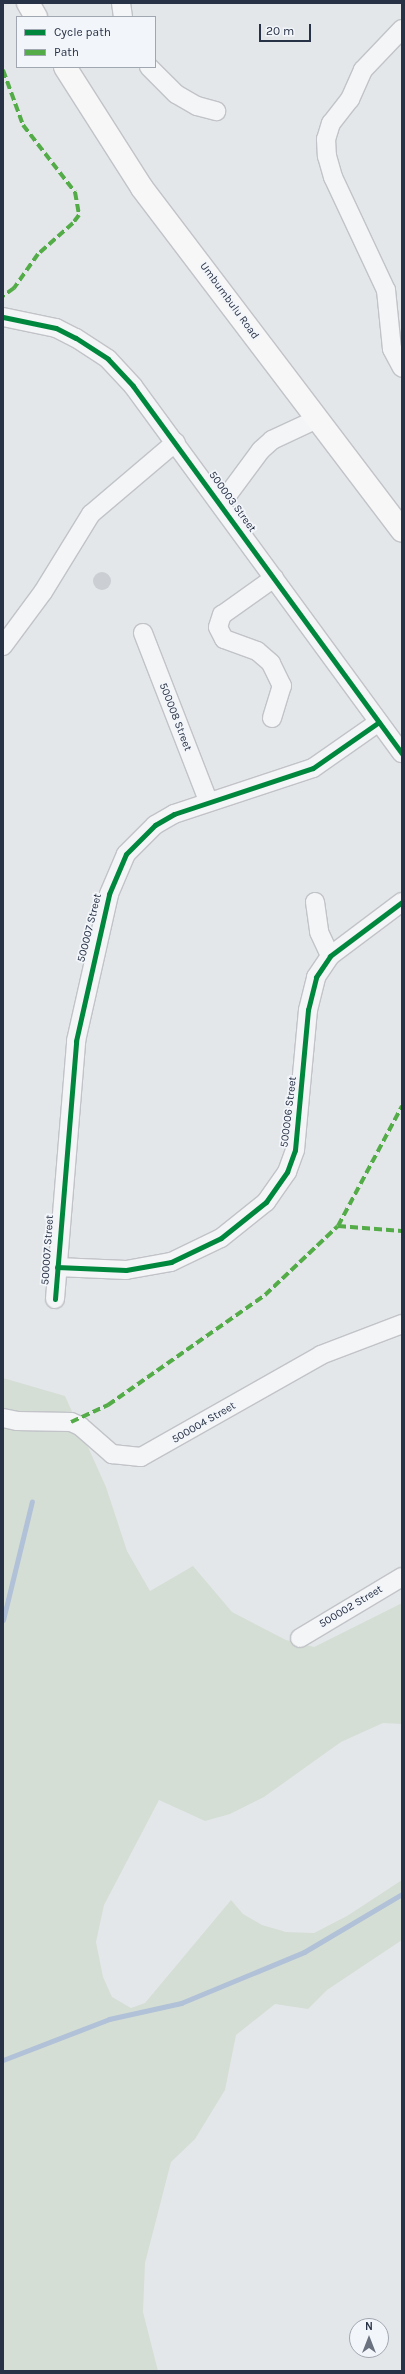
<!DOCTYPE html>
<style>
body{margin:0}
#map{position:relative;width:405px;height:2374px;overflow:hidden;background:#e4e7ea;font-family:Karla,sans-serif}
div>[style]{position:absolute}
[style*='--x']{left:calc(var(--x)*1px);top:calc(var(--y)*1px);width:calc(var(--w)*1px);rotate:calc(var(--a)*1deg)}
.green>*{inset:0;background:#d4ded5}
.stream>*{height:5px;margin:-2.5px;padding:0 2.5px;transform-origin:2.5px;border-radius:2.5px;background:#b1c1d7}
.building>*{inset:0;background:#cbced2}
.round{border-radius:50%}
.roads{filter:drop-shadow(1px 0 #c1c3c8) drop-shadow(-1px 0 #c1c3c8) drop-shadow(0 1px #c1c3c8) drop-shadow(0 -1px #c1c3c8)}
.street>*{height:18px;margin:-9px;padding:0 9px;transform-origin:9px;border-radius:9px;background:#f4f5f6}
.secondary>*{height:22px;margin:-11px;padding:0 11px;transform-origin:11px;border-radius:11px;background:#f7f7f8}
.quiet>*{height:4px;margin-top:-2px;transform-origin:0;background:repeating-linear-gradient(90deg,#53ac47 0 8px,transparent 0 12px)}
.cycleway>*{height:5px;margin:-2.5px;padding:0 2.5px;transform-origin:2.5px;border-radius:2.5px;background:#00873e}
span{translate:-50% -50%;white-space:nowrap;text-align:center;line-height:1.15;-webkit-text-stroke:3.5px #f2f5f9;paint-order:stroke}
.street-label{font-size:11px;color:#283246}
.frame{position:absolute;inset:0;border:4px solid #283246;pointer-events:none}
.legend{position:absolute;left:16px;top:16px;width:140px;height:52px;box-sizing:border-box;background:#f2f5f9;border:1px solid #a1a7b1;margin:0;padding:5px 7px;list-style:none;font-size:12px;color:#283246}
.legend li{display:flex;align-items:center;gap:8px;height:20px}
.legend b{width:20px;border:1px solid #a1a7b1}
.north{position:absolute;left:349px;top:2318px;width:40px;height:40px;box-sizing:border-box;background:#f2f5f9;border:1px solid #a1a7b1;border-radius:50%;rotate:0deg;font-size:11px;font-weight:700;line-height:16px;text-align:center;color:#283246}
.north::after{content:'';display:block;margin:auto;width:14px;height:18px;background:#6a717f;clip-path:polygon(50% 0,100% 100%,50% 72%,0 100%)}
.scale{position:absolute;left:259px;top:24px;width:52px;height:18px;box-sizing:border-box;border:2px solid #283246;border-top:0;padding-left:5px;font-size:12px;line-height:14px;white-space:nowrap;color:#283246;-webkit-text-stroke:3px #f2f5f9;paint-order:stroke}
</style>
<div id="map">
<div class="green">
<i style="clip-path:polygon(3px 1378px,65px 1396px,106px 1487px,127px 1551px,150px 1591px,193px 1566px,232px 1612px,286px 1640px,314px 1647px,402px 1603px,402px 1724px,383px 1723px,341px 1742px,264px 1797px,230px 1814px,205px 1821px,159px 1800px,104px 1905px,96px 1942px,103px 1977px,112px 1997px,131px 2008px,145px 2003px,231px 1900px,243px 1914px,262px 1925px,286px 1932px,314px 1933px,347px 1916px,402px 1880px,402px 1940px,327px 1990px,308px 2009px,275px 2004px,236px 2035px,225px 2090px,195px 2139px,171px 2162px,145px 2263px,143px 2312px,158px 2371px,3px 2371px)"></i>
</div>
<div class="stream">
<i style="--x:3;--y:1620;--w:122;--a:-76.3"></i>
<i style="--x:3;--y:2060;--w:114;--a:-21.1"></i>
<i style="--x:109;--y:2019;--w:74;--a:-12.5"></i>
<i style="--x:181;--y:2003;--w:133;--a:-22.5"></i>
<i style="--x:304;--y:1952;--w:114;--a:-30.6"></i>
</div>
<div class="building">
<i class="round" style="left:93px;top:572px;width:18px;height:18px"></i>
</div>
<div class="roads">
<div class="street">
<i style="--x:121;--y:3;--w:14;--a:82"></i>
<i style="--x:402;--y:29;--w:57;--a:133.6"></i>
<i style="--x:363;--y:70;--w:32;--a:114"></i>
<i style="--x:350;--y:99;--w:31;--a:128"></i>
<i style="--x:331;--y:123;--w:17;--a:107"></i>
<i style="--x:326;--y:139;--w:17;--a:87"></i>
<i style="--x:327;--y:156;--w:22;--a:74"></i>
<i style="--x:333;--y:177;--w:125;--a:64.9"></i>
<i style="--x:386;--y:290;--w:59;--a:84.2"></i>
<i style="--x:392;--y:349;--w:21;--a:62"></i>
<i style="--x:149;--y:67;--w:38;--a:45"></i>
<i style="--x:176;--y:94;--w:24;--a:30"></i>
<i style="--x:197;--y:106;--w:20;--a:15"></i>
<i style="--x:3;--y:317;--w:54;--a:11.7"></i>
<i style="--x:56;--y:328;--w:22;--a:27"></i>
<i style="--x:76;--y:338;--w:38;--a:33"></i>
<i style="--x:108;--y:359;--w:37;--a:47"></i>
<i style="--x:133;--y:386;--w:455;--a:53.8"></i>
<i style="--x:221;--y:504;--w:67;--a:-53.5"></i>
<i style="--x:261;--y:450;--w:15;--a:-42"></i>
<i style="--x:272;--y:440;--w:50;--a:-25"></i>
<i style="--x:143;--y:633;--w:180;--a:68.8"></i>
<i style="--x:3;--y:646;--w:67;--a:-53.5"></i>
<i style="--x:43;--y:592;--w:92;--a:-58.4"></i>
<i style="--x:91;--y:514;--w:111;--a:-40.3"></i>
<i style="--x:272;--y:718;--w:34;--a:-73"></i>
<i style="--x:282;--y:686;--w:25;--a:-116"></i>
<i style="--x:271;--y:663;--w:18;--a:-139"></i>
<i style="--x:257;--y:651;--w:35;--a:-160"></i>
<i style="--x:224;--y:639;--w:13;--a:-117"></i>
<i style="--x:218;--y:627;--w:13;--a:-72"></i>
<i style="--x:222;--y:615;--w:64;--a:-35.4"></i>
<i style="--x:315;--y:902;--w:30;--a:82"></i>
<i style="--x:319;--y:932;--w:26;--a:65"></i>
<i style="--x:57;--y:1267;--w:69;--a:2.5"></i>
<i style="--x:126;--y:1270;--w:46;--a:-10.1"></i>
<i style="--x:171;--y:1262;--w:55;--a:-25.6"></i>
<i style="--x:221;--y:1238;--w:58;--a:-38.7"></i>
<i style="--x:266;--y:1202;--w:37;--a:-55"></i>
<i style="--x:287;--y:1172;--w:23;--a:-70"></i>
<i style="--x:295;--y:1150;--w:141;--a:-84.7"></i>
<i style="--x:308;--y:1010;--w:34;--a:-76"></i>
<i style="--x:316;--y:977;--w:25;--a:-56"></i>
<i style="--x:330;--y:956;--w:90;--a:-36.9"></i>
<i style="--x:55;--y:1299;--w:259;--a:-85.3"></i>
<i style="--x:76;--y:1041;--w:151;--a:-77.3"></i>
<i style="--x:109;--y:894;--w:43;--a:-67"></i>
<i style="--x:126;--y:854;--w:41;--a:-45"></i>
<i style="--x:155;--y:825;--w:22;--a:-30"></i>
<i style="--x:174;--y:814;--w:146;--a:-18.3"></i>
<i style="--x:313;--y:768;--w:80;--a:-34.9"></i>
<i style="--x:3;--y:1418;--w:14;--a:12"></i>
<i style="--x:17;--y:1421;--w:54;--a:1.1"></i>
<i style="--x:71;--y:1422;--w:10;--a:24"></i>
<i style="--x:80;--y:1426;--w:43;--a:41.2"></i>
<i style="--x:112;--y:1454;--w:29;--a:6"></i>
<i style="--x:141;--y:1457;--w:207;--a:-29.5"></i>
<i style="--x:321;--y:1355;--w:87;--a:-20.9"></i>
<i style="--x:300;--y:1638;--w:119;--a:-30.9"></i>
</div>
<div class="secondary">
<i style="--x:28;--y:3;--w:16;--a:60"></i>
<i style="--x:65;--y:67;--w:143;--a:57.5"></i>
<i style="--x:142;--y:188;--w:430;--a:52.8"></i>
</div>
</div>
<div class="quiet">
<i style="--x:3;--y:70;--w:59;--a:70"></i>
<i style="--x:23;--y:125;--w:85;--a:52.2"></i>
<i style="--x:75;--y:192;--w:23;--a:80"></i>
<i style="--x:79;--y:215;--w:10;--a:127"></i>
<i style="--x:73;--y:223;--w:47;--a:138.5"></i>
<i style="--x:38;--y:254;--w:42;--a:125.2"></i>
<i style="--x:14;--y:288;--w:14;--a:144"></i>
<i style="--x:338;--y:1226;--w:64;--a:4.5"></i>
<i style="--x:71;--y:1422;--w:41;--a:-24.7"></i>
<i style="--x:108;--y:1405;--w:192;--a:-35"></i>
<i style="--x:265;--y:1295;--w:100;--a:-43.4"></i>
<i style="--x:338;--y:1226;--w:136;--a:-61.9"></i>
</div>
<div class="cycleway">
<i style="--x:3;--y:317;--w:54;--a:11.7"></i>
<i style="--x:56;--y:328;--w:22;--a:27"></i>
<i style="--x:76;--y:338;--w:38;--a:33"></i>
<i style="--x:108;--y:359;--w:37;--a:47"></i>
<i style="--x:133;--y:386;--w:455;--a:53.8"></i>
<i style="--x:57;--y:1267;--w:69;--a:2.5"></i>
<i style="--x:126;--y:1270;--w:46;--a:-10.1"></i>
<i style="--x:171;--y:1262;--w:55;--a:-25.6"></i>
<i style="--x:221;--y:1238;--w:58;--a:-38.7"></i>
<i style="--x:266;--y:1202;--w:37;--a:-55"></i>
<i style="--x:287;--y:1172;--w:23;--a:-70"></i>
<i style="--x:295;--y:1150;--w:141;--a:-84.7"></i>
<i style="--x:308;--y:1010;--w:34;--a:-76"></i>
<i style="--x:316;--y:977;--w:25;--a:-56"></i>
<i style="--x:330;--y:956;--w:90;--a:-36.9"></i>
<i style="--x:55;--y:1299;--w:259;--a:-85.3"></i>
<i style="--x:76;--y:1041;--w:151;--a:-77.3"></i>
<i style="--x:109;--y:894;--w:43;--a:-67"></i>
<i style="--x:126;--y:854;--w:41;--a:-45"></i>
<i style="--x:155;--y:825;--w:22;--a:-30"></i>
<i style="--x:174;--y:814;--w:146;--a:-18.3"></i>
<i style="--x:313;--y:768;--w:80;--a:-34.9"></i>
</div>
<div class="street-label">
<span style="left:229px;top:301px;rotate:54deg">Umbumbulu Road</span>
<span style="left:232px;top:502px;rotate:54deg">500003 Street</span>
<span style="left:175px;top:717px;rotate:69deg">500008 Street</span>
<span style="left:90px;top:928px;rotate:-76deg">500007 Street</span>
<span style="left:289px;top:1112px;rotate:-83deg">500006 Street</span>
<span style="left:48px;top:1250px;rotate:-86deg">500007 Street</span>
<span style="left:204px;top:1423px;rotate:-30deg">500004 Street</span>
<span style="left:351px;top:1607px;rotate:-31deg">500002 Street</span>
</div>
<div class="frame"></div>
<ul class="legend">
<li><b style="height:5px;background:#00873e"></b>Cycle path</li>
<li><b style="height:5px;background:#53ac47"></b>Path</li>
</ul>
<div class="north">N</div>
<div class="scale">20 m</div>
</div>
